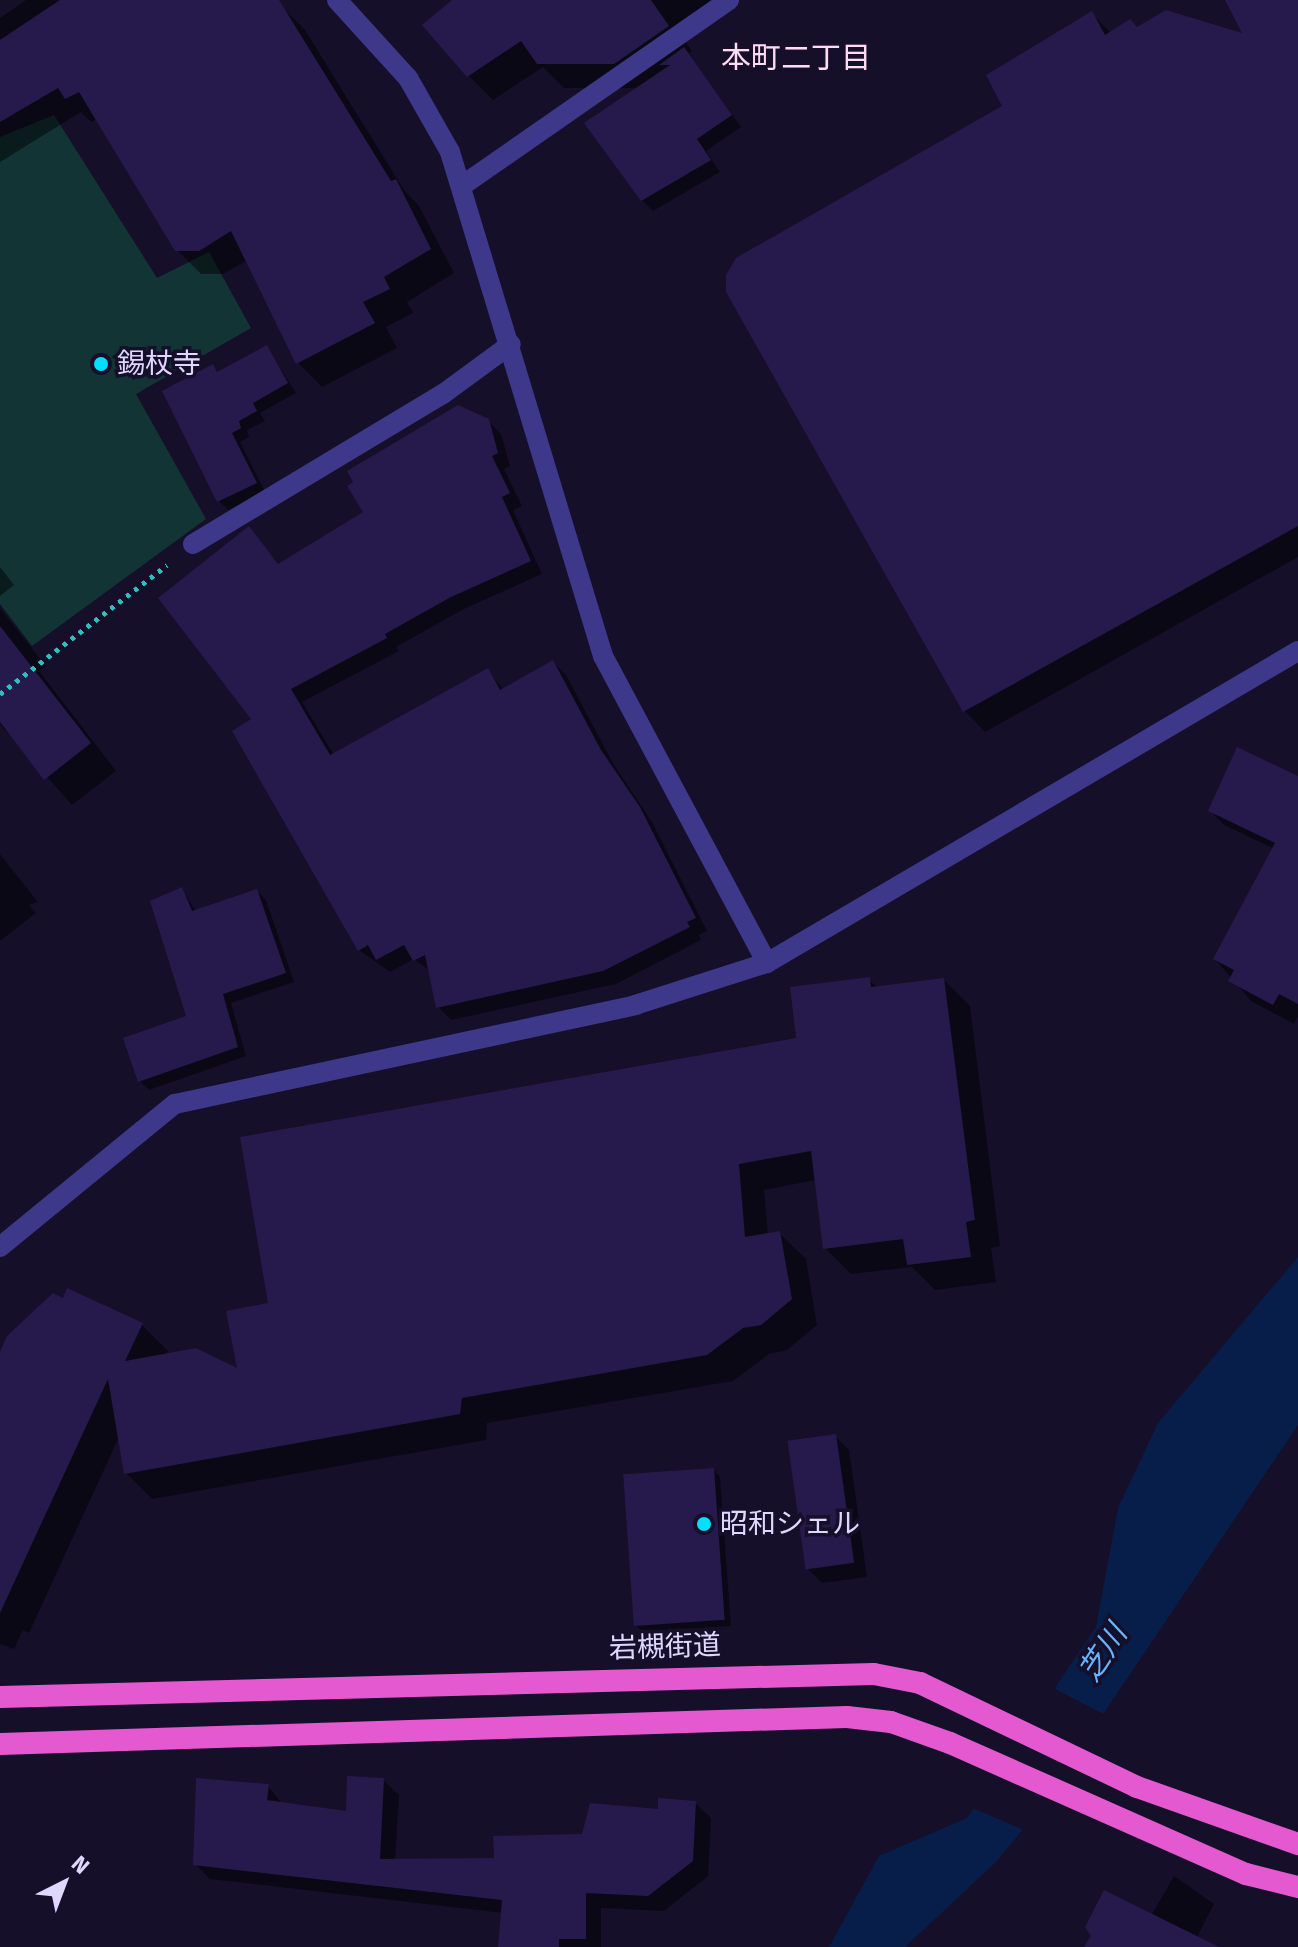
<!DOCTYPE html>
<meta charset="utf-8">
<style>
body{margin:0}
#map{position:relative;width:1298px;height:1947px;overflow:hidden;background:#150f2a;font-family:"Fira Sans","Noto Sans JP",sans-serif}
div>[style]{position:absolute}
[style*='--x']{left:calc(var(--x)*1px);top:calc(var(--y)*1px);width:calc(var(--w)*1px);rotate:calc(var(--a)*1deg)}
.green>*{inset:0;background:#123434}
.water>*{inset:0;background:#081e4a}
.pier>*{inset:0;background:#150f2a}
.shadow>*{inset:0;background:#0007}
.building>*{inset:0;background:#261a4c;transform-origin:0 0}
.path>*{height:5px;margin-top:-2.5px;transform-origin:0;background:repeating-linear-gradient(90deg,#2bc1bc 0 4px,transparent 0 10px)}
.minor>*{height:20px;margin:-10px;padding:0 10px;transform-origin:10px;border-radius:10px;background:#3e388b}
.tertiary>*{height:20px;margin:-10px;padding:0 10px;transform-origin:10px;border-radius:10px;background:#3e388b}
.trunk>*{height:22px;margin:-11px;padding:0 11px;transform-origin:11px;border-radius:11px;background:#e459d0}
.dots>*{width:22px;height:22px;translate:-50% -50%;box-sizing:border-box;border:4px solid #150f2a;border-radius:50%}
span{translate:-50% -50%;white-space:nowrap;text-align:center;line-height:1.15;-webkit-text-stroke:7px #150f2a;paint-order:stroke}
.poi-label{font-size:28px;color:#ded8ff}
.left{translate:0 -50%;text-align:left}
.street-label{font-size:28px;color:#ded8ff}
.neighbourhood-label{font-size:30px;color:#ffdaf1}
.water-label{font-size:30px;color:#66b4ff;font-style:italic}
.north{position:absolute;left:24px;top:1843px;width:80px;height:80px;-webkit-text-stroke:6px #150f2a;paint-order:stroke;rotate:42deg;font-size:22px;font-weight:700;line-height:32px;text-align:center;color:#ded8ff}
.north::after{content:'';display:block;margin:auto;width:28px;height:36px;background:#ded8ff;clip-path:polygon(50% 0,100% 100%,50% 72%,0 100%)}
</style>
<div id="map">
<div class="green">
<i style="clip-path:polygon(54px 115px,157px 278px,209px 252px,251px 328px,136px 394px,206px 519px,32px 646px,0 604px,0 137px)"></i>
</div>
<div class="water">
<i style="clip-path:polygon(1298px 1257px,1298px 1425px,1037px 1812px,996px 1862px,905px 1947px,829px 1947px,879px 1856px,967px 1818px,1096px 1627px,1118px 1508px,1158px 1423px)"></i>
</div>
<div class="pier">
<i style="clip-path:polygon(1049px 1686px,1106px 1715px,1026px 1831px,970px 1807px)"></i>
</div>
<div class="shadow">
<i style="clip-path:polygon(26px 0,271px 0,281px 6px,305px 30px,404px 190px,419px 206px,454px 273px,407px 302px,413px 313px,386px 327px,397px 348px,322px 387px,298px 363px,248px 260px,223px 274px,201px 274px,177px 250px,97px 119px,91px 122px,81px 112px,0 162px,0 18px)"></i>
<i style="clip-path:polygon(454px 0,728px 0,682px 37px,692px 51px,688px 54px,741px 127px,706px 151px,720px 172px,653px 211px,642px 200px,639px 88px,564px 88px,543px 67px,493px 100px,468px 75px)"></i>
<i style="clip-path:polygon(1227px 0,1298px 0,1298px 557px,985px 732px,965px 711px,728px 292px,1005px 107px,1092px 14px,1112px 34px,1137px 29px,1246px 36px)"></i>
<i style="clip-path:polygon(267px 347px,296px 393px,260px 413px,265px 421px,247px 430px,249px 437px,240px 442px,265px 492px,228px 510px,219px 501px,213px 367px,219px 373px)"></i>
<i style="clip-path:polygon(488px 421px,501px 434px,510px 466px,504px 469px,522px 506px,513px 510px,542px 574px,464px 609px,396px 647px,399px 651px,302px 702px,334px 755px,487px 671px,504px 690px,553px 662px,566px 675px,614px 765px,652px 822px,707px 931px,699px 935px,701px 940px,616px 984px,451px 1020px,438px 1007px,430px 971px,414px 959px,390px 972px,359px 950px,254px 720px,249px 528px,279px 565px,365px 513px)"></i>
<i style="clip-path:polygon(0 567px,14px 585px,0 596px)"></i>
<i style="clip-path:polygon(0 608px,46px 666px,39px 671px,116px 771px,72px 805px,0 724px)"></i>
<i style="clip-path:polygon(1298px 778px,1298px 860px,1224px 825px,1210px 811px)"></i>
<i style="clip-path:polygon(0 854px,38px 902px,29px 905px,36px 913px,0 941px)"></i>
<i style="clip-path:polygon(182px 890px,196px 911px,257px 891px,266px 900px,294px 982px,231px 1003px,246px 1056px,149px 1090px,140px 1081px,189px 1017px)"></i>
<i style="clip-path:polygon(1298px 905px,1298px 1017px,1294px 1024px,1251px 1001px,1215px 959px)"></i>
<i style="clip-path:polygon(869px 980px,878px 988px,944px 980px,970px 1006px,1000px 1246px,991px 1248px,996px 1282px,935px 1290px,912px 1267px,851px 1274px,825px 1248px,816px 1180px,764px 1190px,768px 1235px,779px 1233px,806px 1259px,817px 1325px,787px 1350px,769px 1354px,733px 1381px,487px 1423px,486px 1440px,152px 1499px,126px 1473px,120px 1435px,29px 1633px,23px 1630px,14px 1649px,0 1644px,0 1357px,142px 1325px,168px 1351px,166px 1355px,240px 1371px,270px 1305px,798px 1040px)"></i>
<i style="clip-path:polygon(835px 1436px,849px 1450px,867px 1577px,822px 1583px,808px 1569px)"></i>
<i style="clip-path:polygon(714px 1470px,720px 1477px,731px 1626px,642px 1631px,635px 1625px)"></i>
<i style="clip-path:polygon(383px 1780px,399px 1795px,395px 1861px,496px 1860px,695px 1803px,711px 1818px,708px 1876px,664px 1911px,601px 1908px,601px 1947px,500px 1947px,503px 1913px,210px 1879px,195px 1864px,268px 1786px,283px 1805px,347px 1814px)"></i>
<i style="clip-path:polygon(1174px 1876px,1214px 1904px,1192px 1947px,1093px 1947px,1151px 1916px)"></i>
</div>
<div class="building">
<i style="clip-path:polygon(60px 0,279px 0,391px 181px,396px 179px,431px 249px,384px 277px,390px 289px,363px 302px,375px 323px,296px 364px,231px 231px,199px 251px,175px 251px,79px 92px,65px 99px,58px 88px,0 122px,0 40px)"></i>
<i style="clip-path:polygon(452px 0,651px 0,669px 26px,614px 64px,537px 64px,521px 41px,467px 77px,422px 25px)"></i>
<i style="clip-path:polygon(1225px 0,1298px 0,1298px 526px,963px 712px,726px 292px,726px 275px,736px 258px,1002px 106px,986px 75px,1092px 11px,1105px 35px,1130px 19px,1137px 27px,1166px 10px,1242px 33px)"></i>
<i style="clip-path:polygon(684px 47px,732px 115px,697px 139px,711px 160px,641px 201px,584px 123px,670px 65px,659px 65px)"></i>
<i style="clip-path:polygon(267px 345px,288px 383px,253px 403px,257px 411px,239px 421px,241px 428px,232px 433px,257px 483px,217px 502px,162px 391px,213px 364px,217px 372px)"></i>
<i style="clip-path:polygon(458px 405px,489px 419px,498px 453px,492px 456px,510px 493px,502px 497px,531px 561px,451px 597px,385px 634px,387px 638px,291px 689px,330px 755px,488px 668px,500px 690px,553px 660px,601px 750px,640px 807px,696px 918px,687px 922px,690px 927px,603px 971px,436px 1008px,425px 955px,413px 961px,404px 945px,376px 960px,368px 945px,358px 951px,232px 731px,251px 719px,158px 598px,249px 526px,278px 564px,363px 512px,347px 486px,353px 482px,347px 471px)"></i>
<i style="clip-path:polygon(0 626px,91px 743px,44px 780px,0 722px)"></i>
<i style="clip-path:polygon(1237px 747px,1298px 776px,1298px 1004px,1279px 994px,1273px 1005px,1228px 981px,1234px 970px,1213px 959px,1275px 843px,1208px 811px)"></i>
<i style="clip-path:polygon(182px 887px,192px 911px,257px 889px,286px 973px,223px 994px,238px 1047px,138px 1082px,123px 1038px,186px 1016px,150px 901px)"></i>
<i style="clip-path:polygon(870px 977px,871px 987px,944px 978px,975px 1220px,966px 1222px,971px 1257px,907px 1265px,903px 1239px,823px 1249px,811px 1151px,739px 1164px,745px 1237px,780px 1231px,792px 1299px,761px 1325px,743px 1328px,707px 1355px,462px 1398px,460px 1414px,124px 1474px,108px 1379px,0 1613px,0 1352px,7px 1336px,53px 1293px,63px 1298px,67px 1288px,143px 1323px,125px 1361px,196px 1348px,237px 1368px,226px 1311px,268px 1303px,240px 1137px,796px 1038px,790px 987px)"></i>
<i style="left:836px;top:1434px;width:130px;height:49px;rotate:82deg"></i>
<i style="left:714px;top:1468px;width:152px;height:91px;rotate:86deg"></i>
<i style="clip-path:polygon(347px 1776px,384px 1778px,380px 1859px,494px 1858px,493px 1836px,582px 1834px,590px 1803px,658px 1809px,658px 1798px,696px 1801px,693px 1861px,648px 1896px,586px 1893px,586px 1939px,559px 1939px,559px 1947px,498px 1947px,502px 1900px,193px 1865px,196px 1778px,269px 1784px,267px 1800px,346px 1811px)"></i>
<i style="clip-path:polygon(1104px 1890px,1219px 1947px,1084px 1947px,1091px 1936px,1085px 1927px)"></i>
</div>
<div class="path">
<i style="--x:0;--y:694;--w:211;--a:-37.7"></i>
</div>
<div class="minor">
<i style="--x:463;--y:185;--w:324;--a:-34.8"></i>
<i style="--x:193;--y:544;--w:292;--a:-31"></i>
<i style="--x:443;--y:394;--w:84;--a:-36.3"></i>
<i style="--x:0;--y:1247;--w:226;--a:-39.3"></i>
<i style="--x:175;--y:1104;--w:471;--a:-12.1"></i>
<i style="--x:635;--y:1005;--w:139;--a:-17.7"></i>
<i style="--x:767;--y:963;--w:616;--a:-30.44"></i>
</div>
<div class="tertiary">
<i style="--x:337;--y:0;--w:105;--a:47.7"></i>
<i style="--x:408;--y:78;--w:85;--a:60.4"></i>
<i style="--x:450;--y:152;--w:527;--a:73.11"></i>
<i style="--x:603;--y:656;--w:348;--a:61.9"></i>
</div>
<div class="trunk">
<i style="--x:0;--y:1697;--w:874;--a:-1.51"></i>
<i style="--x:874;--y:1674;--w:47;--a:11.1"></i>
<i style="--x:920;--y:1683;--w:241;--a:25.6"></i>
<i style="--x:1137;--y:1787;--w:171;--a:19.5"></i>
<i style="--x:0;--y:1744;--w:847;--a:-1.83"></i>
<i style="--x:847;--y:1717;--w:44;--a:6.5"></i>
<i style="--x:891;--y:1722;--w:63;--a:19.6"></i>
<i style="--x:950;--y:1743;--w:324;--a:23.9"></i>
<i style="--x:1246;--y:1874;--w:54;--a:14"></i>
</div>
<div class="dots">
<i style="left:101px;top:364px;background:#04deff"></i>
<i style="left:704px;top:1524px;background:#04deff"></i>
</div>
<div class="poi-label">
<span class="left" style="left:117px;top:364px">錫杖寺</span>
<span class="left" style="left:720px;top:1524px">昭和シェル</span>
</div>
<div class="street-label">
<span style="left:665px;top:1647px;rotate:-2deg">岩槻街道</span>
</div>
<div class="neighbourhood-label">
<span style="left:796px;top:58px">本町二丁目</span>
</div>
<div class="water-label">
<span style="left:1103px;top:1653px;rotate:-57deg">芝川</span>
</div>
<div class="north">N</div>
</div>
